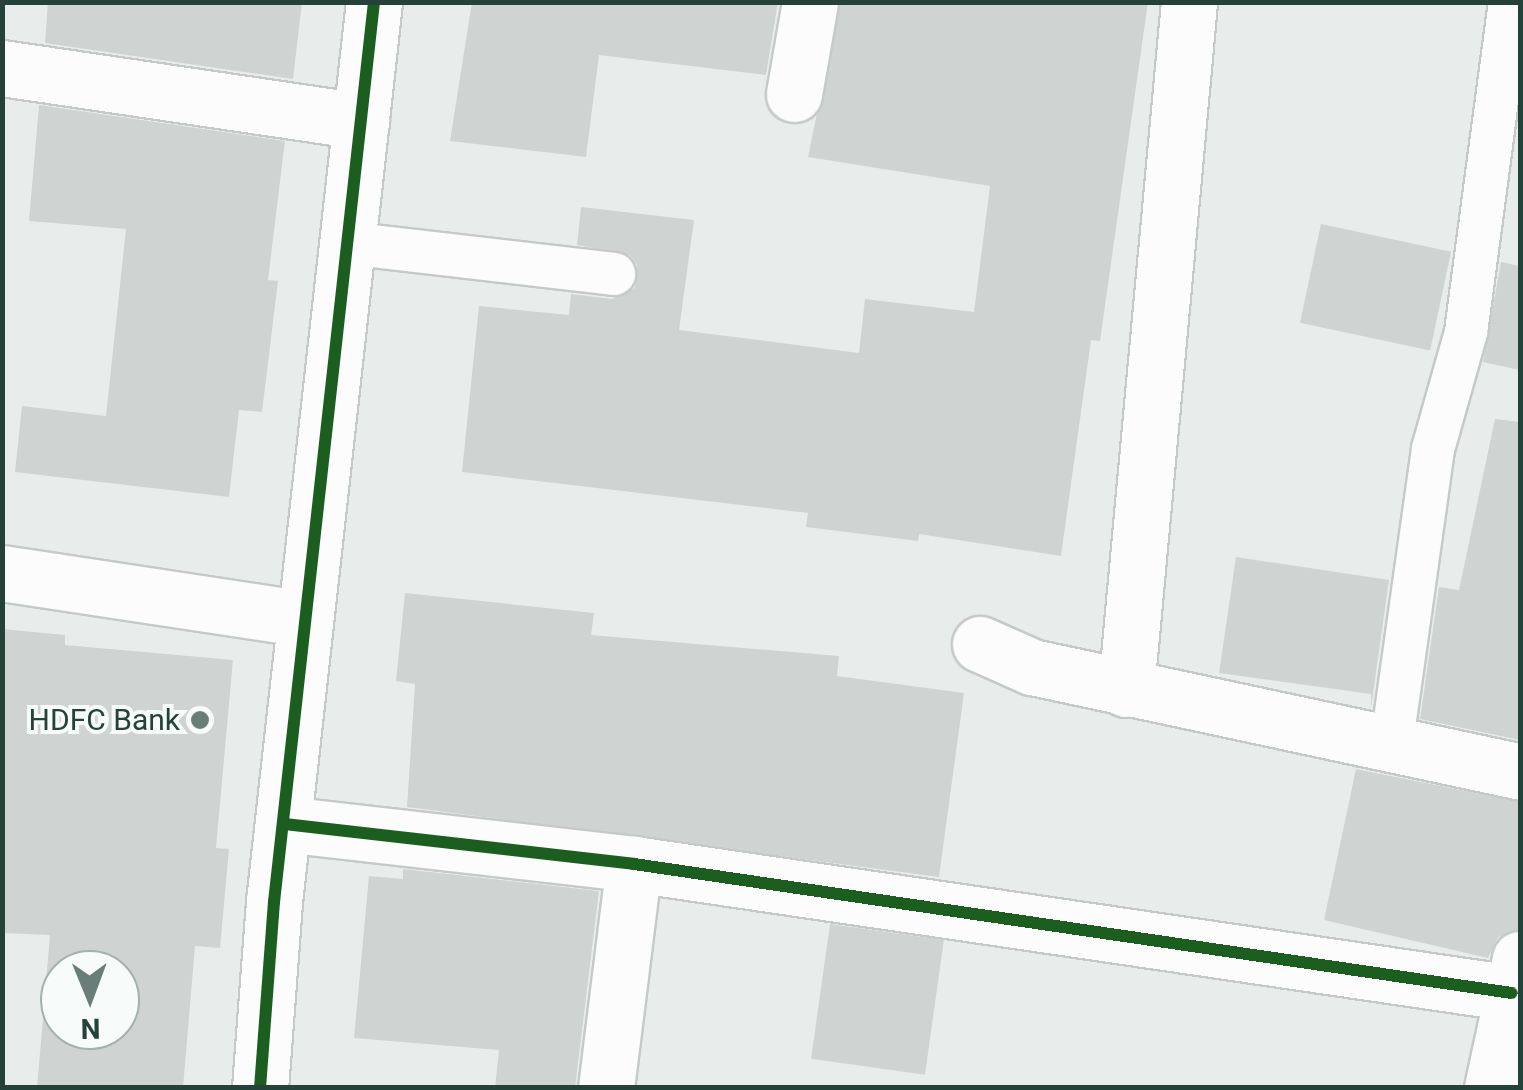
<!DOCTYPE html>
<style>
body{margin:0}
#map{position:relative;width:1523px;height:1090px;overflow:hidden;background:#e8edeb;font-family:Roboto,sans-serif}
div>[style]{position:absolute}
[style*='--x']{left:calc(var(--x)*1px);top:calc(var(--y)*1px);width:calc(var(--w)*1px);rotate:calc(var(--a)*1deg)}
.building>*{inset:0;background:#cfd4d2;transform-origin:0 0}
.roads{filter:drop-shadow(2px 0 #c5cac8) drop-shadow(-2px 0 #c5cac8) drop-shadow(0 2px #c5cac8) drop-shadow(0 -2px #c5cac8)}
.lane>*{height:42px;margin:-21px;padding:0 21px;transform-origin:21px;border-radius:21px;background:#fcfcfc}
.street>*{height:55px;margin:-27.5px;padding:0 27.5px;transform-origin:27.5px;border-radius:27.5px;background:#fcfcfc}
.secondary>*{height:55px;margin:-27.5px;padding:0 27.5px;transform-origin:27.5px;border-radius:27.5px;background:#fcfcfc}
.cycleway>*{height:12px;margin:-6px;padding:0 6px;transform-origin:6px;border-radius:6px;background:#1b5e20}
.dots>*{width:28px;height:28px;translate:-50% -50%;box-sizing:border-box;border:5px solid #f7fbf9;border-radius:50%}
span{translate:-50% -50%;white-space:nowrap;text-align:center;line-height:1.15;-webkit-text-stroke:8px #f7fbf9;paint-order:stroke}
.poi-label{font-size:30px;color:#24423a}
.right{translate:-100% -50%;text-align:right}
.frame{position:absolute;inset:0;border:5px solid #24423a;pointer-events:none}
.north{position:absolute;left:40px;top:950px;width:100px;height:100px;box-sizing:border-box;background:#f7fbf9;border:2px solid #a3b1ad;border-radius:50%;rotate:179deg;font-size:28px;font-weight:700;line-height:40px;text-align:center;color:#24423a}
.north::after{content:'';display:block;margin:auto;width:35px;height:45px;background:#697e78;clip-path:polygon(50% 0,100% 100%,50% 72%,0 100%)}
</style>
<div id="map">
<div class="building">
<i style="clip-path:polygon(48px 2px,302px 2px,293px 79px,45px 43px)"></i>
<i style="clip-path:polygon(472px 2px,778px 2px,766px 75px,599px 55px,586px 157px,450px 141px)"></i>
<i style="clip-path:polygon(840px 2px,1148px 2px,1100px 341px,1091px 340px,1061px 556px,919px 534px,918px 541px,806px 527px,808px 513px,462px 472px,479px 306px,569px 315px,571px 294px,612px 299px,635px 288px,637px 265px,630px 255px,577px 245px,581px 207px,694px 220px,679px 330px,859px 353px,865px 299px,974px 312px,990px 186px,808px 157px)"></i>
<i style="clip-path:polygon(39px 105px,285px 141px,268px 280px,278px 281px,262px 412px,239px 410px,229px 497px,15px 472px,22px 406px,106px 416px,126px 229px,29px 221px)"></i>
<i style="left:1321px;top:224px;width:133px;height:101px;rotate:12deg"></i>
<i style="clip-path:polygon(1501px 262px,1520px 266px,1520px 370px,1483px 362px)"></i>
<i style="clip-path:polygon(1495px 419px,1520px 422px,1520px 740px,1420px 719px,1439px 587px,1459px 590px)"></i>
<i style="clip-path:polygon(1236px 557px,1389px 580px,1371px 708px,1371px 694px,1219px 673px)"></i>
<i style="clip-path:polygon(405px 593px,594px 613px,591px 635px,839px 656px,837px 676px,964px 693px,939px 877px,407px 807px,415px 684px,396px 681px)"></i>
<i style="clip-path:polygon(evenodd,2px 629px,65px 635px,65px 645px,233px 660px,216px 848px,229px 849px,220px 948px,195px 946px,183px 1088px,37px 1088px,50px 935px,2px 933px,2px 629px,60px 970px,120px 970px,120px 1030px,60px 1030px,60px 970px)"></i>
<i style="clip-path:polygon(1356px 769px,1520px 802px,1520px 929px,1498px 937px,1488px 958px,1324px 920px)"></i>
<i style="clip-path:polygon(403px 869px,599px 891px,575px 1088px,495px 1088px,499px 1050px,354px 1038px,369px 876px,403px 879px)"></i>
<i style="left:830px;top:924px;width:115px;height:136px;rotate:8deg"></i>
</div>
<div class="roads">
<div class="lane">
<i style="--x:347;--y:243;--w:269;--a:6.6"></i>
<i style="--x:1391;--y:748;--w:302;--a:-82"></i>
<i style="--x:1433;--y:449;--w:122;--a:-74.2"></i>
<i style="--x:1466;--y:332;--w:333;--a:-82.4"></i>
</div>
<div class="street">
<i style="--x:2;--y:68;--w:363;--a:8.4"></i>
<i style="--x:794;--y:94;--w:93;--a:-80.1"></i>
<i style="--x:2;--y:573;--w:306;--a:8.6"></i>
<i style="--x:980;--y:644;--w:57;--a:23.9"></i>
<i style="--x:1032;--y:667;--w:499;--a:12.1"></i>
<i style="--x:1126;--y:689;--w:690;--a:-84.76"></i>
<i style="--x:284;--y:824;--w:352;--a:6.5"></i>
<i style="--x:634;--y:864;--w:887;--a:8.36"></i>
<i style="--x:606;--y:1088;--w:226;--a:-82.9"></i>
<i style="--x:1492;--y:1088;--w:132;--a:-77.8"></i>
</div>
<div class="secondary">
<i style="--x:260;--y:1088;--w:187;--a:-85.7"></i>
<i style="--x:274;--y:902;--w:906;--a:-83.66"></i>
</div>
</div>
<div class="cycleway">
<i style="--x:284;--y:824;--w:352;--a:6.5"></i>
<i style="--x:634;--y:864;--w:887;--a:8.36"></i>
<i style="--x:260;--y:1088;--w:187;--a:-85.7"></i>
<i style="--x:274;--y:902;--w:906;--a:-83.66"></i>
</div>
<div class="dots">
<i style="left:200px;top:720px;background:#697e78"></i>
</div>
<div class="poi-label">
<span class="right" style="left:180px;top:720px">HDFC Bank</span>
</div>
<div class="frame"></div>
<div class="north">N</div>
</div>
